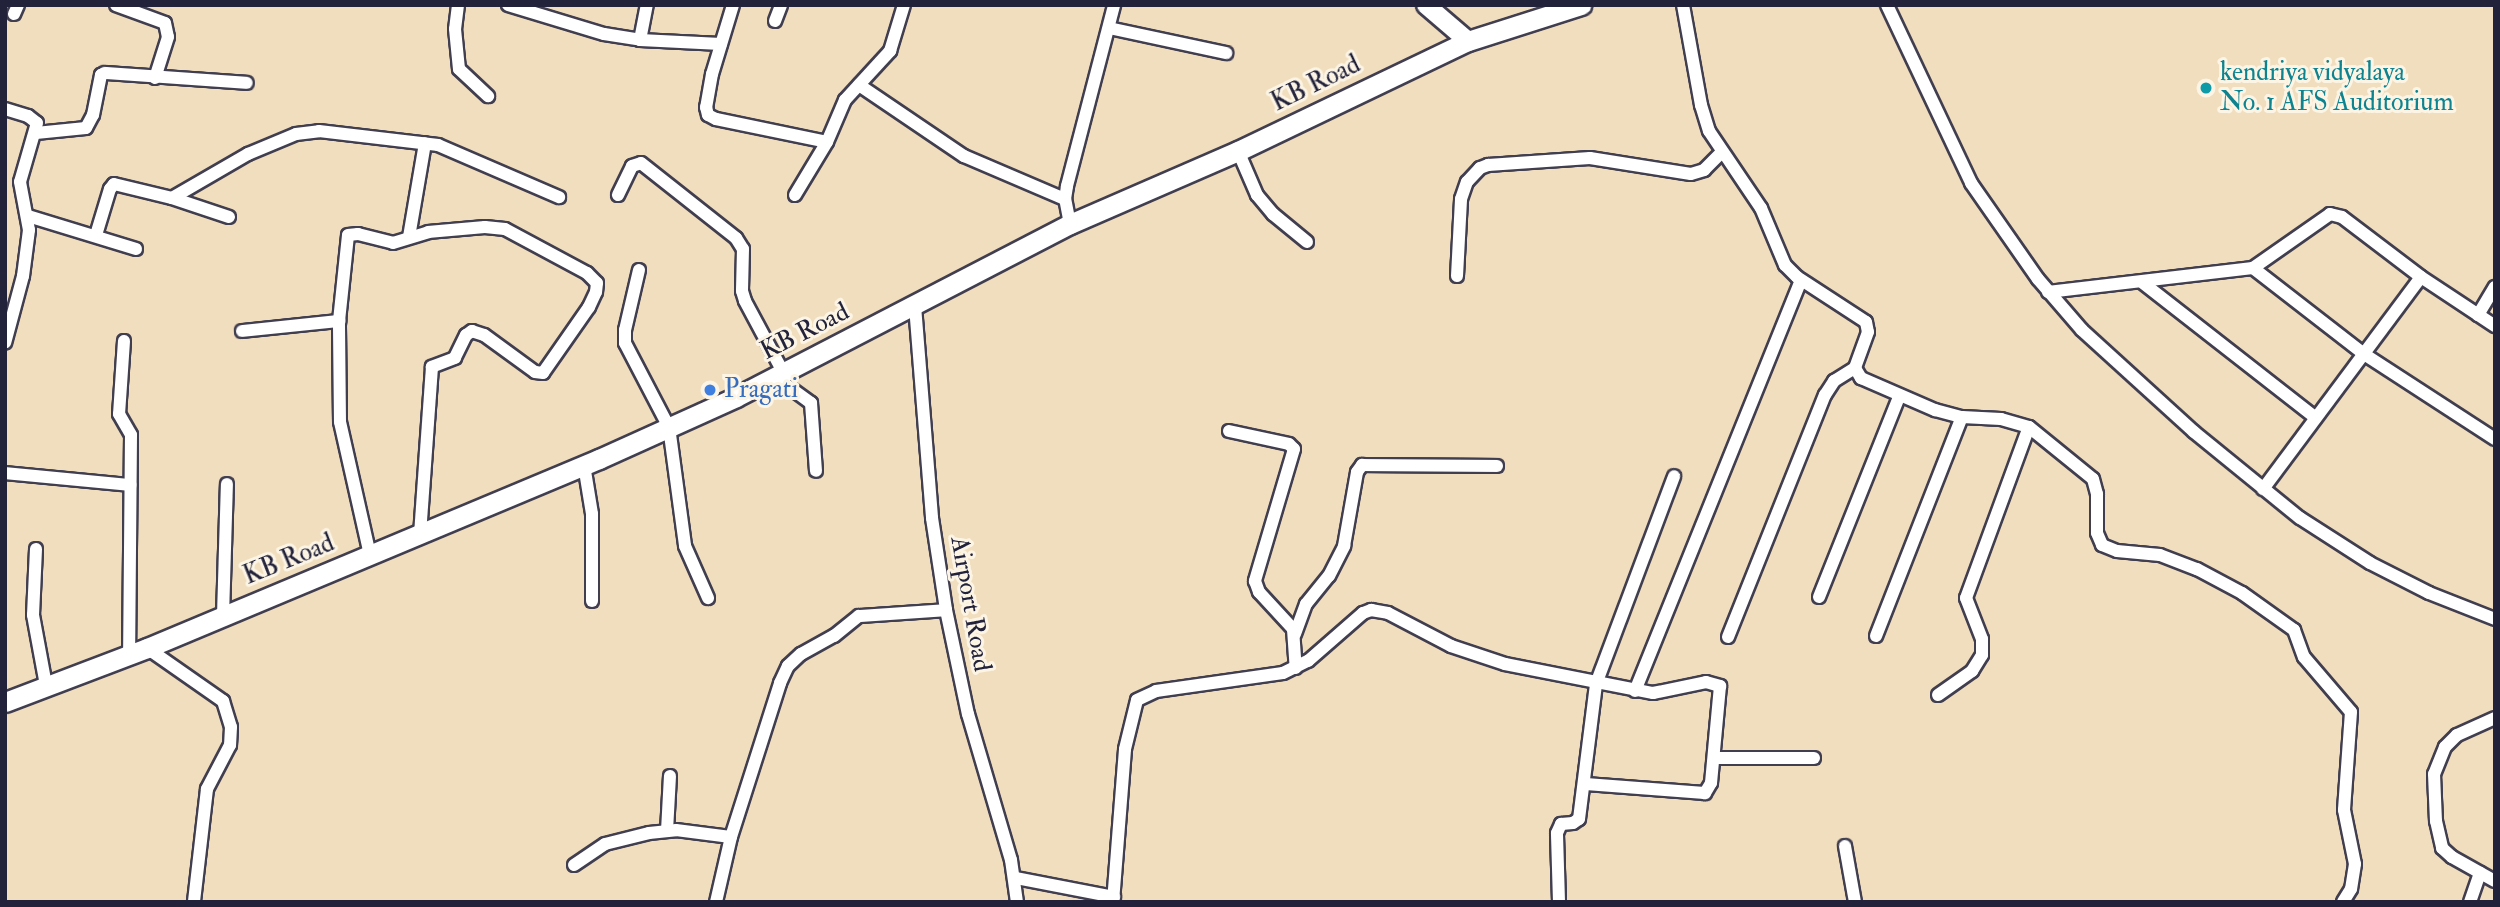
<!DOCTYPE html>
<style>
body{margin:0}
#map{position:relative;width:2500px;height:907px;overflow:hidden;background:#f1debe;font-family:"IM FELL Double Pica",serif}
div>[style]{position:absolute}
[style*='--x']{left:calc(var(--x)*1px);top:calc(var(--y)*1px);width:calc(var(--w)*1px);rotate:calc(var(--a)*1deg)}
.roads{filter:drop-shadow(2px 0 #413e4f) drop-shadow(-2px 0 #413e4f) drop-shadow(0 2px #413e4f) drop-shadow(0 -2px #413e4f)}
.minor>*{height:12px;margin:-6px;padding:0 6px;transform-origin:6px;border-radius:6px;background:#fff}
.secondary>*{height:18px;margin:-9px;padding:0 9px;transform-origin:9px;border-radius:9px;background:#fff}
.primary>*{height:19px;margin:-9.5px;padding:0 9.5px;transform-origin:9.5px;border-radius:9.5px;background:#fff}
.dots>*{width:19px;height:19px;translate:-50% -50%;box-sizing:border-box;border:4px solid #fcf5e5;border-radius:50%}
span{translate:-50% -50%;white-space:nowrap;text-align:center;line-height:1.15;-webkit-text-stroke:6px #fcf5e5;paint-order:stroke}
.culture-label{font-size:26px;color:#0d838f}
.left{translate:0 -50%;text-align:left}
.street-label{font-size:26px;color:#22223b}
.shop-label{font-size:26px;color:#366cbe}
.frame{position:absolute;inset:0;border:7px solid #22223b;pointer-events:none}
</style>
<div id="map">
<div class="roads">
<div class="minor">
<i style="--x:116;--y:5;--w:52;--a:20.2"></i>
<i style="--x:165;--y:23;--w:14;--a:78"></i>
<i style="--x:168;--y:37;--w:43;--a:107.6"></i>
<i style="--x:458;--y:5;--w:24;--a:97"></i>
<i style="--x:455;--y:29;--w:40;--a:84.3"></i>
<i style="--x:459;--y:69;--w:40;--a:43"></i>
<i style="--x:508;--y:5;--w:100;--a:16.8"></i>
<i style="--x:604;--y:34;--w:36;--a:9"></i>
<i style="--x:640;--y:40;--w:81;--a:2.8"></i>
<i style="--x:733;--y:5;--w:72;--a:106.9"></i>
<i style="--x:712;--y:74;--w:34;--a:100"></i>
<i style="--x:706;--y:107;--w:8;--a:76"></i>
<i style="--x:708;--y:115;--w:9;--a:27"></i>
<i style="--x:716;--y:119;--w:113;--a:11.7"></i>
<i style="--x:1683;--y:5;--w:102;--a:79.8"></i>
<i style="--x:1701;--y:105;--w:27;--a:73"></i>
<i style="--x:1709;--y:131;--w:93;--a:56"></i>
<i style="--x:1761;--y:208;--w:62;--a:67.2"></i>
<i style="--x:1785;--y:265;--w:17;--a:45"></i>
<i style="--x:1797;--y:277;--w:82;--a:33.1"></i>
<i style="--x:1866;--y:322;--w:10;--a:79"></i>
<i style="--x:1868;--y:332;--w:38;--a:110"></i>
<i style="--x:1855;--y:368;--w:12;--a:59"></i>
<i style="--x:1861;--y:378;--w:81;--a:23.4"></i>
<i style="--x:1935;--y:410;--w:28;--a:15"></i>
<i style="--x:1962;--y:417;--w:39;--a:3"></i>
<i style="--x:2001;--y:419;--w:29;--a:16"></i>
<i style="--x:2029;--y:427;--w:82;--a:39.1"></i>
<i style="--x:2093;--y:479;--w:16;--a:75"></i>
<i style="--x:2097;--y:494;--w:39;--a:90"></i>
<i style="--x:2097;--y:533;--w:13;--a:67"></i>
<i style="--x:2102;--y:545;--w:16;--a:22"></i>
<i style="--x:2117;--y:551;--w:43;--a:5.3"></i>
<i style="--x:2160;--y:555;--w:40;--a:21"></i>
<i style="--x:2197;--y:569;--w:51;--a:28.1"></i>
<i style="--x:2242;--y:593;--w:64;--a:35.4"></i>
<i style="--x:2294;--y:630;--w:29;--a:70"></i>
<i style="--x:2304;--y:657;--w:72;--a:49.5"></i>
<i style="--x:2351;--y:712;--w:98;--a:94.1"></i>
<i style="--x:2344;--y:810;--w:55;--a:78.5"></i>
<i style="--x:2355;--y:864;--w:25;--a:99"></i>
<i style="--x:2351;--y:889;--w:15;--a:122"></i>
<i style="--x:1887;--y:5;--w:197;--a:64.7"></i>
<i style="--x:1971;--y:183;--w:117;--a:55.1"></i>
<i style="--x:2038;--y:279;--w:67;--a:49.2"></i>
<i style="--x:2082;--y:330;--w:151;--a:42.3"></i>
<i style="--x:2194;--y:432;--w:136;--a:39.1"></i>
<i style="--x:2300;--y:518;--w:83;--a:32.7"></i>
<i style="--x:2370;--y:563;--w:66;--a:27"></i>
<i style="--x:2429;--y:593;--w:71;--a:21.5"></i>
<i style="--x:14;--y:14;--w:10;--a:-66"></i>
<i style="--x:775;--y:21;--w:17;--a:-69"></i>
<i style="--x:1109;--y:28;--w:120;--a:12.1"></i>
<i style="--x:640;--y:40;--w:36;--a:-79"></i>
<i style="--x:859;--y:85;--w:127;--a:34.1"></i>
<i style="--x:964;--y:156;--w:110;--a:23.1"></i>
<i style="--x:5;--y:109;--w:24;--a:17"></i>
<i style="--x:28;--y:116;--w:11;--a:38"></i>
<i style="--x:37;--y:123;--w:61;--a:106.1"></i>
<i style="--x:20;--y:182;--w:49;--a:79.4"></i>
<i style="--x:29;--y:230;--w:46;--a:97.4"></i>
<i style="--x:23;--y:276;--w:69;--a:105"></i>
<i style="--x:36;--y:133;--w:50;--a:-5.7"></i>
<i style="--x:86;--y:128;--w:15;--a:-62"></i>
<i style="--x:93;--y:115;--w:41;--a:-78.7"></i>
<i style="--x:101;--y:75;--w:4;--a:-27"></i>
<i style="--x:105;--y:73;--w:142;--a:4"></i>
<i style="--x:1238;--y:151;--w:48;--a:66.6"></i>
<i style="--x:1257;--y:195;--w:25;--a:50"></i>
<i style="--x:1273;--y:214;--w:44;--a:39.5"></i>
<i style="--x:618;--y:195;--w:32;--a:-64"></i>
<i style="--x:632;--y:166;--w:9;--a:-18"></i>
<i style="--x:641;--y:163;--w:121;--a:38.3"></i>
<i style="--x:736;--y:238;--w:13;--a:58"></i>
<i style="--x:743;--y:249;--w:42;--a:91.4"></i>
<i style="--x:742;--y:291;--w:10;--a:73"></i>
<i style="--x:745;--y:301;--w:81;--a:61.8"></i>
<i style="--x:795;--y:195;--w:62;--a:-58.9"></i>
<i style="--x:827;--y:142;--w:46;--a:-66.8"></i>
<i style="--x:845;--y:100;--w:67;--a:-47.4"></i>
<i style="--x:890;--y:51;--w:48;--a:-73.1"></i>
<i style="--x:172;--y:198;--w:88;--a:-30.1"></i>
<i style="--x:248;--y:154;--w:52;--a:-22.6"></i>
<i style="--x:296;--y:134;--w:23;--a:-7"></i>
<i style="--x:319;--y:131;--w:120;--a:6.7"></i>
<i style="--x:438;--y:145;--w:132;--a:23.3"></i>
<i style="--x:28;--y:216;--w:113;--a:17"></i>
<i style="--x:1070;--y:224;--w:25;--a:-101"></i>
<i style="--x:1065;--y:199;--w:13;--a:-81"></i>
<i style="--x:1067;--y:186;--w:187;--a:-75.4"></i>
<i style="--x:96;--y:235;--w:48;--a:-73.1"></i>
<i style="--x:110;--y:189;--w:6;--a:-51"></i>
<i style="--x:114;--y:184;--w:60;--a:13.6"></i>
<i style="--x:172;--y:198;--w:60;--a:18.4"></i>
<i style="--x:409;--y:237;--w:95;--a:-80.3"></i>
<i style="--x:2253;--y:268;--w:140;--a:37.8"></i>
<i style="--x:2364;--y:354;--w:156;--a:33"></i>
<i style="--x:639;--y:270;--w:62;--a:103.1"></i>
<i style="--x:625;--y:330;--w:13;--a:90"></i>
<i style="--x:625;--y:343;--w:95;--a:62.4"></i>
<i style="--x:669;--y:427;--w:120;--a:82.3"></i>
<i style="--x:685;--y:546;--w:57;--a:66.1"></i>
<i style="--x:1457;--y:276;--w:77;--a:-87"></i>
<i style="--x:1461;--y:199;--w:18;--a:-71"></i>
<i style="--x:1467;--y:182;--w:19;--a:-47"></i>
<i style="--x:1480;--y:168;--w:9;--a:-21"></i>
<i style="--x:1488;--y:165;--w:102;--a:-3.9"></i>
<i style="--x:1590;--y:158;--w:102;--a:9"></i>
<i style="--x:1691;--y:174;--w:14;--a:-17"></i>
<i style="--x:1704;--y:170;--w:25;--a:-45"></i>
<i style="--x:2143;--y:283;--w:219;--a:38"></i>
<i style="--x:2048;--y:292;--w:206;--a:-6.7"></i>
<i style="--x:2253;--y:268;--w:94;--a:-35"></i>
<i style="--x:2330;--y:214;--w:12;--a:14"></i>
<i style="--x:2342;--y:217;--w:99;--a:37.2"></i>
<i style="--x:2421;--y:277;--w:89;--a:33.5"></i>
<i style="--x:915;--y:306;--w:213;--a:85.4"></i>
<i style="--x:932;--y:518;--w:93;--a:81.3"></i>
<i style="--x:946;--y:610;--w:106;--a:78.1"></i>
<i style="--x:968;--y:714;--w:152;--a:73.6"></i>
<i style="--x:1011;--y:860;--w:42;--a:81.9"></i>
<i style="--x:2478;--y:315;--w:33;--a:-59"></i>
<i style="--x:242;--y:331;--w:98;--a:-5.9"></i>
<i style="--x:124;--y:341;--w:73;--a:93.9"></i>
<i style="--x:119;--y:414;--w:24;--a:60"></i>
<i style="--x:131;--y:435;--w:220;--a:90.5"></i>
<i style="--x:774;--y:376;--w:46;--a:36.1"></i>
<i style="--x:811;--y:403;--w:68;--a:85.8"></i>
<i style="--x:1229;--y:431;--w:61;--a:12.2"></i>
<i style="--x:1289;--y:444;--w:7;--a:45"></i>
<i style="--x:1294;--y:449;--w:138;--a:106.5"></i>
<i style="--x:1255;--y:581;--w:12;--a:70"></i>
<i style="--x:1259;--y:592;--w:50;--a:47.4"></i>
<i style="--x:1293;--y:629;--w:39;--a:86"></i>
<i style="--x:584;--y:465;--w:50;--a:80.7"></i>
<i style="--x:592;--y:514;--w:87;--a:90"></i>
<i style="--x:5;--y:473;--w:126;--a:5.5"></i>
<i style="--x:2263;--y:489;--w:264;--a:-53.3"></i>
<i style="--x:36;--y:549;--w:66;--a:92.6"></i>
<i style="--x:33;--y:615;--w:71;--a:79.5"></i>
<i style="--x:370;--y:555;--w:136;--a:-102.7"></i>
<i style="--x:340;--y:422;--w:101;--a:-90.6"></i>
<i style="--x:339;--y:321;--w:86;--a:-84"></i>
<i style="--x:348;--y:235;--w:10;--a:-6"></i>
<i style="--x:358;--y:234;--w:36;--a:14"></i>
<i style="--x:393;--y:243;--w:37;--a:-17"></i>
<i style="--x:428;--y:232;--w:57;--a:-5"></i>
<i style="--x:485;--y:227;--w:20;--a:6"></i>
<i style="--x:505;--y:229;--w:93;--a:28.2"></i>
<i style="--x:587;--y:273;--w:14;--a:45"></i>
<i style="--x:597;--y:283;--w:9;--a:96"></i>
<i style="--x:596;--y:292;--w:17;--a:115"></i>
<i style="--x:589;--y:307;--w:80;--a:124.9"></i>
<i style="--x:543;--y:373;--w:8;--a:-173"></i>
<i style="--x:535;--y:372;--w:63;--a:-144"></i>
<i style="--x:484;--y:335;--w:13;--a:-162"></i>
<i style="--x:472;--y:331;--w:7;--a:146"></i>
<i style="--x:466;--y:335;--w:25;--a:116"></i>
<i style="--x:455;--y:358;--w:25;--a:159"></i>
<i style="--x:432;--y:367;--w:167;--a:94.1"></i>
<i style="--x:1819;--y:597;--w:215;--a:-68.2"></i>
<i style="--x:223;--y:616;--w:132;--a:-88.3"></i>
<i style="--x:1295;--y:634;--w:32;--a:-70"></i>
<i style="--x:1306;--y:604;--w:36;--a:-51"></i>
<i style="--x:1329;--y:576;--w:34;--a:-63"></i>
<i style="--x:1344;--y:546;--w:75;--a:-80"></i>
<i style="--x:1357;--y:472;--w:9;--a:-54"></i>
<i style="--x:1362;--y:465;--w:135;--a:0.4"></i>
<i style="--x:1876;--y:636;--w:235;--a:-68.6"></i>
<i style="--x:1728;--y:637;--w:261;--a:-68.2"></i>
<i style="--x:1825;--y:395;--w:17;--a:-57"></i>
<i style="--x:1834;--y:381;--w:25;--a:-32"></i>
<i style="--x:147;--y:648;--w:93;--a:34.9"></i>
<i style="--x:223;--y:701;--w:27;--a:73"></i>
<i style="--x:231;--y:727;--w:18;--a:93"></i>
<i style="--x:230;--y:745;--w:50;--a:117.6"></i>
<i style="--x:207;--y:789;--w:114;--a:96.6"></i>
<i style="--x:1635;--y:691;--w:443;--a:-68"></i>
<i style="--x:1938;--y:695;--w:42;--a:-35.2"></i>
<i style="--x:1972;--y:671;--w:19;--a:-58"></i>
<i style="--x:1982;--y:655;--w:16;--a:-90"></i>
<i style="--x:1982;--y:639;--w:44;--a:-111.3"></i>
<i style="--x:1966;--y:598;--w:182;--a:-69.8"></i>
<i style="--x:2495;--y:718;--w:42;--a:155.9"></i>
<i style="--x:2457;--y:735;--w:17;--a:135"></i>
<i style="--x:2445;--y:747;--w:29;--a:112"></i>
<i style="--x:2434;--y:774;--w:47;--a:87.6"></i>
<i style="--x:2436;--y:821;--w:28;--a:77"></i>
<i style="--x:2442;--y:848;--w:13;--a:42"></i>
<i style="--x:2452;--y:857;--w:49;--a:29.2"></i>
<i style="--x:1714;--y:758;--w:100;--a:0"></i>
<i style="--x:667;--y:831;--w:55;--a:-86.9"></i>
<i style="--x:1845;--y:846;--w:57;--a:79.9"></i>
<i style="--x:574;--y:865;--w:37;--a:-34"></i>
<i style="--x:605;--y:844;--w:45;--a:-14"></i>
<i style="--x:649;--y:833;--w:27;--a:-6"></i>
<i style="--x:676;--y:830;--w:55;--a:7.3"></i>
<i style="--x:1016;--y:878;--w:100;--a:11"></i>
<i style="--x:716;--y:902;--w:67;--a:-77"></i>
<i style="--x:731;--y:837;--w:162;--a:-72.3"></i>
<i style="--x:780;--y:683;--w:19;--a:-65"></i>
<i style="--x:788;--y:666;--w:18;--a:-43"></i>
<i style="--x:801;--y:654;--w:38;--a:-29"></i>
<i style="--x:834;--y:636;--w:32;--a:-39"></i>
<i style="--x:859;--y:616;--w:87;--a:-3.9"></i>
<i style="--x:1113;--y:902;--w:153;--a:-85.5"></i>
<i style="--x:1125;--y:749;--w:50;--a:-76.2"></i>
<i style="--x:1137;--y:700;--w:21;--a:-25"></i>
<i style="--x:1156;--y:691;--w:128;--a:-8.1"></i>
<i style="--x:1283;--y:673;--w:28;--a:-26"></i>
<i style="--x:1308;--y:661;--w:73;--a:-41.1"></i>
<i style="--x:1363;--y:613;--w:9;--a:-21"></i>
<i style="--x:1371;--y:610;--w:17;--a:10"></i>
<i style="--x:1388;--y:613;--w:71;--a:27.6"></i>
<i style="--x:1451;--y:646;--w:57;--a:18.4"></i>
<i style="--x:1505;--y:664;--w:151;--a:11.1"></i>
<i style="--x:1653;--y:693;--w:54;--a:-11.7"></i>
<i style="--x:1706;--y:682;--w:15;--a:16"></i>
<i style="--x:1720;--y:686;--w:97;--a:95.3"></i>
<i style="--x:1711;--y:783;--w:12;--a:121"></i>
<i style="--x:1705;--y:793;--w:120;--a:-175.7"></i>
<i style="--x:1559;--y:902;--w:69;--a:-91.7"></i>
<i style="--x:1557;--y:833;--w:10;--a:-66"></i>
<i style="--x:1561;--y:824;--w:12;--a:-5"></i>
<i style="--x:1573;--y:823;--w:7;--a:-34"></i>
<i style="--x:1579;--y:819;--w:136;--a:-82.8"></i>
<i style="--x:1596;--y:684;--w:222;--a:-69.4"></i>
<i style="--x:2470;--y:902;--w:31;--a:-71"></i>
</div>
<div class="secondary">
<i style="--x:1426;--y:5;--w:55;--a:40.6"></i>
</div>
<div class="primary">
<i style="--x:5;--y:702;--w:152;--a:-20.8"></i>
<i style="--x:147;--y:648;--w:490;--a:-22.7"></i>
<i style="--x:599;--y:459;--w:150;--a:-24.3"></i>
<i style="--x:736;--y:397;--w:376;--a:-27.4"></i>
<i style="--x:1070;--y:224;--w:183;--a:-23.5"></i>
<i style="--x:1238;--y:151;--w:255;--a:-25.6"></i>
<i style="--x:1468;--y:41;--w:119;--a:-17.7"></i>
</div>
</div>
<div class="dots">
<i style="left:2206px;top:88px;background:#0f9aa8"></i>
<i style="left:710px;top:390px;background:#3f7fe0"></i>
</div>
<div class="culture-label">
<span class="left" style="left:2220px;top:88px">kendriya vidyalaya<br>No. 1 AFS Auditorium</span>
</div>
<div class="street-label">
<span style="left:1316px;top:84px;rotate:-26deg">KB Road</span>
<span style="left:805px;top:332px;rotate:-27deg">KB Road</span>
<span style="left:289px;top:560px;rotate:-22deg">KB Road</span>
<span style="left:970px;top:604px;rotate:80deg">Airport Road</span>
</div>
<div class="shop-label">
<span class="left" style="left:724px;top:390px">Pragati</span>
</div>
<div class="frame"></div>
</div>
